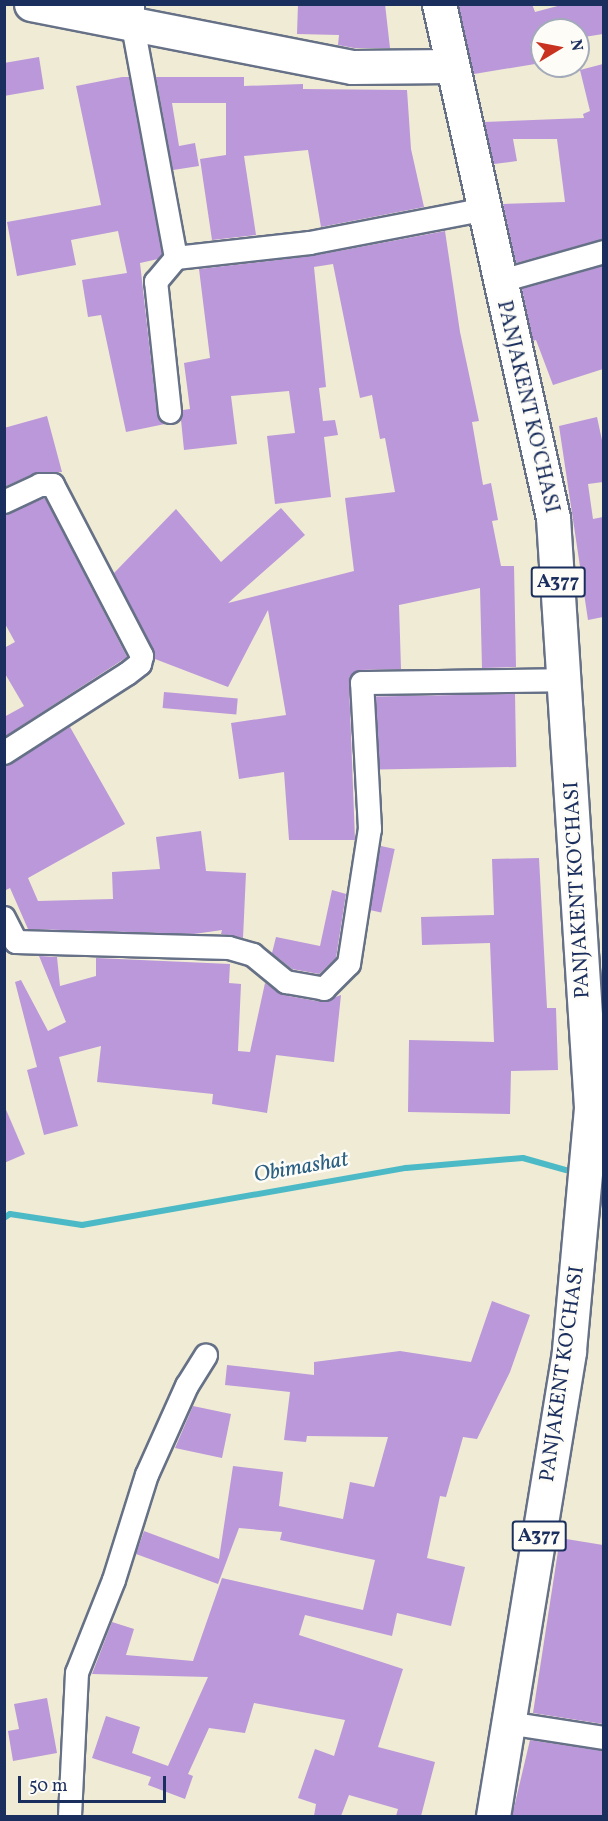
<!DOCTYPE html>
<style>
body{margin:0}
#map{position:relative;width:608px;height:1821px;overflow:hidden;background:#f0ebd4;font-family:Vollkorn,serif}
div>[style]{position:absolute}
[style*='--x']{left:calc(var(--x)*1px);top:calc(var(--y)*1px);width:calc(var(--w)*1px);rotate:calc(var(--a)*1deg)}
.stream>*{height:6px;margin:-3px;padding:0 3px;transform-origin:3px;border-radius:3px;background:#4cbac6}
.building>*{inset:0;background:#ba98da;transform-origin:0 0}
.roads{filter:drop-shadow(2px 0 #667187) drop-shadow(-2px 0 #667187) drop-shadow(0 2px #667187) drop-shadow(0 -2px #667187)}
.street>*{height:22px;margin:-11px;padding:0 11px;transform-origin:11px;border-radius:11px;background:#fff}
.secondary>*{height:33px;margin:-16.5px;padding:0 16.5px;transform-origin:16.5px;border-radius:16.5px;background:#fff}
.primary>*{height:33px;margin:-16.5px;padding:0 16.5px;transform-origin:16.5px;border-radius:16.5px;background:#fff}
span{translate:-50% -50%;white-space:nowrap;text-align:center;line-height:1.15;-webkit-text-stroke:5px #fdfcf7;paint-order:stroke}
.shield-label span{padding:2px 4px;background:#fdfcf7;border:2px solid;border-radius:4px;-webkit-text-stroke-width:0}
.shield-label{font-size:20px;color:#1b2f5e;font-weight:700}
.street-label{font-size:21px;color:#1b2f5e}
.water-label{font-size:22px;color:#2c6082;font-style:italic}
.frame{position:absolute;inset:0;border:6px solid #1b2f5e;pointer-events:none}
.north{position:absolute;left:530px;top:18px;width:60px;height:60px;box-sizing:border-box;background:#fdfcf7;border:2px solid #a3aaba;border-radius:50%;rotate:80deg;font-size:16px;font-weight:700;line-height:24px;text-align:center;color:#1b2f5e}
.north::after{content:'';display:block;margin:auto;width:21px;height:27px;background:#c8321e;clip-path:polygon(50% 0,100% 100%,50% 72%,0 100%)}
.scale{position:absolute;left:18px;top:1776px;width:148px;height:27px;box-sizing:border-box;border:3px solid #1b2f5e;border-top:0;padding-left:8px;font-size:18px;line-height:21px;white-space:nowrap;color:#1b2f5e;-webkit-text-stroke:4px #fdfcf7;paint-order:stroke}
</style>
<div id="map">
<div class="stream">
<i style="--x:4;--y:1218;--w:7;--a:-34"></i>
<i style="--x:10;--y:1214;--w:73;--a:8.7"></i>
<i style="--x:82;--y:1225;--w:329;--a:-10"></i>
<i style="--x:406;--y:1168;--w:117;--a:-4.9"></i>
<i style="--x:523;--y:1158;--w:55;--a:15.8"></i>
</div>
<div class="building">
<i style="clip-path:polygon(298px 4px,385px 4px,390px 48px,354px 48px,338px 45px,339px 35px,297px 34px)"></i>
<i style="clip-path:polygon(458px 4px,532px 4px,535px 12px,565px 4px,603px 4px,603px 34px,578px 38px,578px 30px,542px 30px,542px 43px,530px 44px,535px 64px,474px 74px)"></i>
<i style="clip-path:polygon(39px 57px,44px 89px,4px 96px,4px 63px)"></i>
<i style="clip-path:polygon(603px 64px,603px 239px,516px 263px,503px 204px,565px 202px,557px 139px,513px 139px,517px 161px,494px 164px,484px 122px,584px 118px,583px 114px,590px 111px,580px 70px)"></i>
<i style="clip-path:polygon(122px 77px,129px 77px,162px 254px,158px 259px,140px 263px,157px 413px,165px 424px,126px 432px,101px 315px,88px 317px,82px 280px,127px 273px,118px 231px,71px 240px,76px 265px,17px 276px,7px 222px,101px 205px,76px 86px)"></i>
<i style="clip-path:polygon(156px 77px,244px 77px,244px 86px,303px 84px,303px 89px,407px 90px,411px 149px,424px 207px,321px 227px,308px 150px,244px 156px,256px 235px,212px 240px,200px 159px,226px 155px,226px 103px,172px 103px,179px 146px,195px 143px,199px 166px,173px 170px)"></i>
<i style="clip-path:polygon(445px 231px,460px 332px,479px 421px,472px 422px,483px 485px,491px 483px,498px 520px,492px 521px,501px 566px,514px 566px,516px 667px,482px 668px,480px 588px,399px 605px,401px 669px,361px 670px,350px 676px,349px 683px,355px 840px,289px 840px,284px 772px,239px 779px,231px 723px,286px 715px,268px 610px,228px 687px,155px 659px,114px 573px,176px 509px,221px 562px,281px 508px,305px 535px,228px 603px,354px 571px,345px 498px,395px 492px,385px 438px,380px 439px,372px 395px,360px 398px,333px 264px,314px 267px,326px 387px,319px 388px,323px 421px,335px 420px,338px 435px,324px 437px,331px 497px,275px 504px,267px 436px,295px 433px,289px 391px,231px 396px,237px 444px,184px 450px,181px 420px,183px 410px,190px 409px,184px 363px,210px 358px,199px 269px,312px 256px)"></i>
<i style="clip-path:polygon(603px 266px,603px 369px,553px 385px,536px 340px,533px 341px,522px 289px)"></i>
<i style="clip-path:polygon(47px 416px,62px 472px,35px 473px,4px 487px,4px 428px)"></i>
<i style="clip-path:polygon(597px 417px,603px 445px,603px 482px,588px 484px,593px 519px,603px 517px,603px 617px,588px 620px,559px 426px)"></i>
<i style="clip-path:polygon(45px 498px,127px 657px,4px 737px,4px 717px,24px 706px,4px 672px,4px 648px,15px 642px,4px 622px,4px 515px)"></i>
<i style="left:164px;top:692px;width:74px;height:16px;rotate:5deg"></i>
<i style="left:515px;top:694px;width:73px;height:139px;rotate:89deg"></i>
<i style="clip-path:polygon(70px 727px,125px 824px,28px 878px,38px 901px,113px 899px,112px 872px,160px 869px,156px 837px,201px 831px,206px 871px,246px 873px,243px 938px,221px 934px,222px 930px,194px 934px,28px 929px,10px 888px,4px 891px,4px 766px)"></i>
<i style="left:381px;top:846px;width:14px;height:65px;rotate:12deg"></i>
<i style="clip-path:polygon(539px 858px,547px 1008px,556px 1008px,558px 1070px,511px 1071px,510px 1114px,408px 1112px,409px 1040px,494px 1042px,490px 943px,422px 945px,421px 917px,494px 915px,492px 859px)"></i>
<i style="clip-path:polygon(332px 890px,346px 894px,336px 958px,319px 974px,292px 969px,272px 953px,276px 937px,320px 946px)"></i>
<i style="clip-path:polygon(39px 956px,57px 957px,60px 986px,96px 976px,96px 958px,230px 964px,229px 983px,241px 984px,238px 1051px,250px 1052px,265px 983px,283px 995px,322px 1002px,341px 995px,334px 1062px,276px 1055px,267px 1113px,212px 1104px,213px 1094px,97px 1082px,101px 1046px,59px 1057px,78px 1126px,44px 1135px,27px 1070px,37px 1067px,15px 982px,21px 980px,48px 1031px,66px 1022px)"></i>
<i style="clip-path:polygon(4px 1105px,25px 1154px,4px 1163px)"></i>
<i style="clip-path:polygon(492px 1301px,530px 1315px,510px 1372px,477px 1439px,463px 1437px,446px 1497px,440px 1496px,427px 1558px,465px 1567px,451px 1626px,397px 1613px,392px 1636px,305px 1615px,299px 1635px,403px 1669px,378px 1747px,435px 1762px,421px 1816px,396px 1816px,398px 1809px,349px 1795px,341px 1816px,314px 1816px,316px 1804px,298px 1798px,315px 1749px,334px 1756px,345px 1720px,254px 1703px,245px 1733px,209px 1728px,188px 1774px,193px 1776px,185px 1799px,148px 1785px,151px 1777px,92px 1758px,106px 1716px,140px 1727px,132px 1753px,168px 1766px,208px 1677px,92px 1674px,112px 1622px,134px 1629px,126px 1655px,193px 1661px,222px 1578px,363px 1610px,375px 1560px,280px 1540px,282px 1532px,239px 1528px,218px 1584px,136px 1554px,144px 1531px,219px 1559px,233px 1466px,283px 1472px,279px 1506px,343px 1519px,350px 1482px,374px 1487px,388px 1437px,307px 1436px,306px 1442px,284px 1440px,290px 1392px,225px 1385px,227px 1365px,314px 1375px,314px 1362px,400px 1351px,471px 1362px)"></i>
<i style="clip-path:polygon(193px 1406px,231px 1414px,222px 1458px,175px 1448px)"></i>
<i style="clip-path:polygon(560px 1538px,603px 1545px,603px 1724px,533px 1713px)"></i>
<i style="clip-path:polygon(47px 1698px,57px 1753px,13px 1761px,8px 1731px,19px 1729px,14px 1704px)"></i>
<i style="clip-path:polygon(530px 1740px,603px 1751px,603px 1816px,512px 1816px)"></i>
</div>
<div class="roads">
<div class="street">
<i style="--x:133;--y:4;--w:22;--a:90"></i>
<i style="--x:133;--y:26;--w:236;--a:79.5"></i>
<i style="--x:176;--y:258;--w:135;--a:-6.4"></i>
<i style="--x:310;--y:243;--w:175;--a:-10.9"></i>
<i style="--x:498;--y:282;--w:110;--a:-15.8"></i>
<i style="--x:170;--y:412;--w:131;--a:-96.1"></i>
<i style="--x:156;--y:282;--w:31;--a:-50"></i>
<i style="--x:4;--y:502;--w:40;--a:-25"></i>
<i style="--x:40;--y:485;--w:13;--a:0"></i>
<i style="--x:53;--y:485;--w:193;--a:62.5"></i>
<i style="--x:142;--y:656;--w:8;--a:104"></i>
<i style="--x:140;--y:664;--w:16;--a:142"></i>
<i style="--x:127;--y:674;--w:146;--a:147.3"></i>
<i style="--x:4;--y:918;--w:27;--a:63"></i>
<i style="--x:16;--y:942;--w:213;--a:1.6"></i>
<i style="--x:229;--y:948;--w:25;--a:16"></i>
<i style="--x:253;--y:955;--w:43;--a:39.3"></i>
<i style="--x:286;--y:982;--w:39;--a:10"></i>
<i style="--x:324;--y:989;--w:35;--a:-45"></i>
<i style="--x:349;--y:964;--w:137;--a:-81.2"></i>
<i style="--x:370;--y:829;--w:146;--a:-93.1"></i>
<i style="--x:362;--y:683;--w:204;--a:-0.8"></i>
<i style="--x:508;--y:1723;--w:97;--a:8.9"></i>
<i style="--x:70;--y:1816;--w:143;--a:-87.2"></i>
<i style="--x:77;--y:1673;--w:100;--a:-68.3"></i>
<i style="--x:114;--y:1580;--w:110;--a:-72.6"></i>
<i style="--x:147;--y:1475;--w:98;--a:-65.8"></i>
<i style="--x:187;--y:1386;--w:36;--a:-58"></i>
</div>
<div class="secondary">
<i style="--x:31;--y:4;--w:327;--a:11.1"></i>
<i style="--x:352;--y:67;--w:99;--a:-0.6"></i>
</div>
<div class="primary">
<i style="--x:439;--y:4;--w:526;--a:77.49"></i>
<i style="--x:553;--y:518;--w:591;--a:86.31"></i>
<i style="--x:591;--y:1108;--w:245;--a:95.2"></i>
<i style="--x:569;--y:1352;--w:470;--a:99.3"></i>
</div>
</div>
<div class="shield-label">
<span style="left:558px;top:582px">A377</span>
<span style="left:539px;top:1536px">A377</span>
</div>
<div class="street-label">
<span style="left:527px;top:407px;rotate:77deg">PANJAKENT KO'CHASI</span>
<span style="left:578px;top:890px;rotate:-93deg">PANJAKENT KO'CHASI</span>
<span style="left:563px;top:1374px;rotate:-82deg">PANJAKENT KO'CHASI</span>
</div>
<div class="water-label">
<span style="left:301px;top:1168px;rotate:-10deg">Obimashat</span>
</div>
<div class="frame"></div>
<div class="north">N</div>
<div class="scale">50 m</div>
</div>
